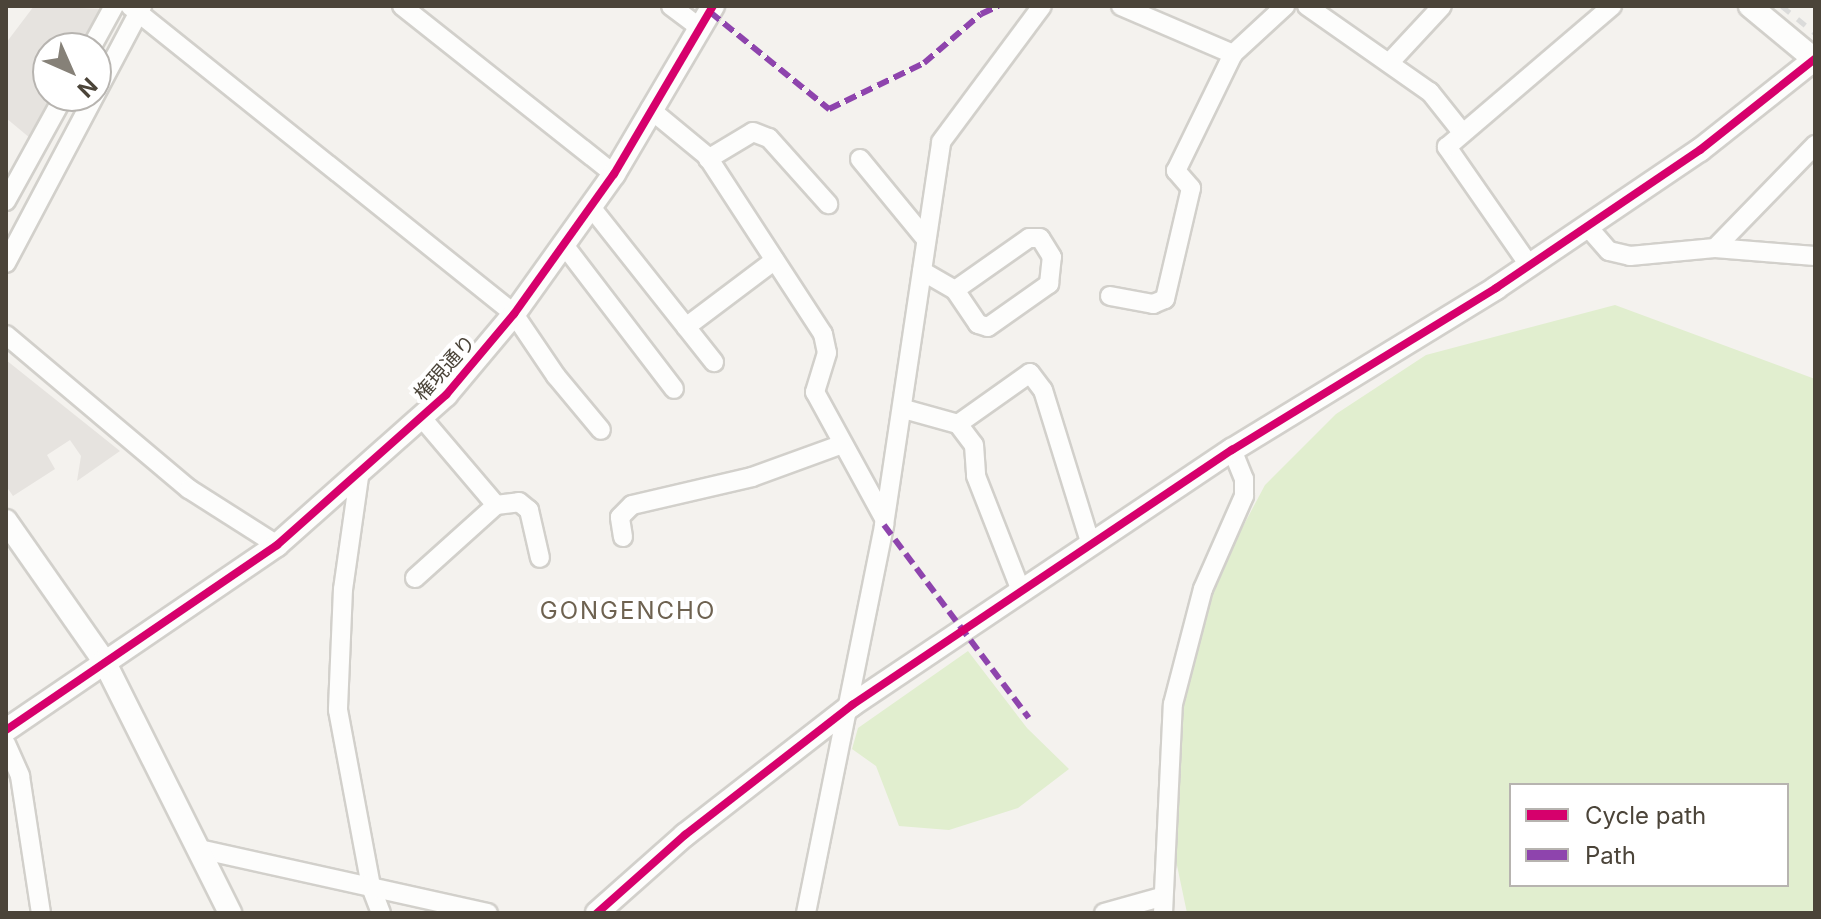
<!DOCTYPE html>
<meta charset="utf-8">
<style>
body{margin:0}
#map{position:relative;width:1821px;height:919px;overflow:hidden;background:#f4f2ee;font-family:Inter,"Noto Sans JP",sans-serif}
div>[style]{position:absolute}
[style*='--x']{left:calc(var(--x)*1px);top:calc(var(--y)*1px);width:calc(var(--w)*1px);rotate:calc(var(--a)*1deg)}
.green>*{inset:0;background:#e1eecf}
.parking>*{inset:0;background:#e6e3df}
.roads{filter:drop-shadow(2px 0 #d2d0cb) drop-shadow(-2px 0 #d2d0cb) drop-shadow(0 2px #d2d0cb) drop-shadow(0 -2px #d2d0cb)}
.minor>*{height:18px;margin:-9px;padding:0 9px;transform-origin:9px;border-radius:9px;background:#fdfdfc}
.tertiary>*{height:22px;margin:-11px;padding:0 11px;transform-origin:11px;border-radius:11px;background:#fdfdfc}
.rail>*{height:5px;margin-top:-2.5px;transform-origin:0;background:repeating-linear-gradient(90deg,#dbdbda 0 10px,transparent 0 20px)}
.quiet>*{height:6px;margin-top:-3px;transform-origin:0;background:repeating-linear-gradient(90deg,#8e44ad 0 12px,transparent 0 18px)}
.cycleway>*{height:8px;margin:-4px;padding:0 4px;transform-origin:4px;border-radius:4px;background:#d6006c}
span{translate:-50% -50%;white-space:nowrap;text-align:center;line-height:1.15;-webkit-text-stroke:8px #fff;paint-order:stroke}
.street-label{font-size:20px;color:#4b4439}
.quarter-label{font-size:24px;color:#6e6250;letter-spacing:2px}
.frame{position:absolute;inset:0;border:8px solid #4b4439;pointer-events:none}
.legend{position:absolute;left:1509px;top:783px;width:280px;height:104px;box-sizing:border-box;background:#fff;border:2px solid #b7b4b0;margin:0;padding:10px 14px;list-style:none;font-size:24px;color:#4b4439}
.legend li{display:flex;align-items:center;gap:16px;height:40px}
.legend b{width:40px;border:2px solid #b7b4b0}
.north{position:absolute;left:32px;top:32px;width:80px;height:80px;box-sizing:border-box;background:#fff;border:2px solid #b7b4b0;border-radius:50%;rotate:135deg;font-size:22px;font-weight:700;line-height:32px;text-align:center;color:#4b4439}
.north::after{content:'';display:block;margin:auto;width:28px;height:36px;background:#868178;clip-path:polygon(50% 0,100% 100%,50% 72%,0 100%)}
</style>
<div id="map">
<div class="green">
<i style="clip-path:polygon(evenodd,1615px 305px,1815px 379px,1815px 913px,1187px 913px,1175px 856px,1177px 747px,1190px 669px,1216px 577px,1265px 485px,1336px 414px,1426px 355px,1615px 305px,1511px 785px,1787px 785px,1787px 885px,1511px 885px,1511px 785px)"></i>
<i style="clip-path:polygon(968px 651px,1027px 728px,1069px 769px,1018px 808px,949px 830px,899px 826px,876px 766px,852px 749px,858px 728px)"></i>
</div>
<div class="parking">
<i style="clip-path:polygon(34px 6px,101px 9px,79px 48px,48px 48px,48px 96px,53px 96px,30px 138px,6px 118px,6px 43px)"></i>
<i style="clip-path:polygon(6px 360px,120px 451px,77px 481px,81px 456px,70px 440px,47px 455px,55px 469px,13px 496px,6px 486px)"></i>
</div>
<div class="roads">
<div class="minor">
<i style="--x:130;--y:6;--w:492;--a:38.7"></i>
<i style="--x:514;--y:314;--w:75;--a:55.9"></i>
<i style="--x:556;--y:376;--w:70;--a:50.2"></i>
<i style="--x:402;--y:6;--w:270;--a:38.4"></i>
<i style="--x:671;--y:6;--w:38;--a:37"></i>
<i style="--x:1121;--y:6;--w:122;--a:23.2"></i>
<i style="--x:1307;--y:6;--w:150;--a:35"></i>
<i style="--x:1430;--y:92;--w:50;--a:51.5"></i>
<i style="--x:91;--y:48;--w:48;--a:-61.3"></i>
<i style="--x:1390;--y:62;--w:76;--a:-47.1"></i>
<i style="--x:650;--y:109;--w:74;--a:39.5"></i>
<i style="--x:707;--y:156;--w:212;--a:56.9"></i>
<i style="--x:823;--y:334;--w:19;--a:78"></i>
<i style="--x:827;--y:353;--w:41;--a:107.1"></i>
<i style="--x:815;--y:392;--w:144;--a:61.3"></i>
<i style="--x:708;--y:159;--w:52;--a:-31"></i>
<i style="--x:753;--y:132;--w:17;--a:21"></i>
<i style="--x:769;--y:138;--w:89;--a:48.2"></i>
<i style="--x:860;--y:159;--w:101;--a:50.6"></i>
<i style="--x:6;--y:201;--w:120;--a:-61.1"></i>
<i style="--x:591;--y:207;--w:198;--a:51.6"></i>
<i style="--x:1587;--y:226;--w:33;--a:49"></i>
<i style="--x:1609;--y:251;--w:22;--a:13"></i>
<i style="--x:1630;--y:256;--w:85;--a:-5.4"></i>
<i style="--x:1715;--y:248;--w:100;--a:4.6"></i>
<i style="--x:564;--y:245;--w:181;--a:52.6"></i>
<i style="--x:1715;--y:248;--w:144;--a:-45.8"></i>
<i style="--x:6;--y:263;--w:291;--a:-62.1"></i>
<i style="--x:1529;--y:265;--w:144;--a:-124.8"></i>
<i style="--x:1447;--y:147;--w:217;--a:-40.5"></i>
<i style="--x:922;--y:271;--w:38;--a:30"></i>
<i style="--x:955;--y:290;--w:41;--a:55.9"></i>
<i style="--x:978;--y:324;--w:10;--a:17"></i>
<i style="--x:988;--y:327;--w:75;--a:-35.2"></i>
<i style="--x:1049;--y:284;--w:27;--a:-84"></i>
<i style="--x:1052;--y:257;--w:22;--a:-122"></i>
<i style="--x:1040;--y:238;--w:11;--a:180"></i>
<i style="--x:1029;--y:238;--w:90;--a:144.9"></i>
<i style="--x:1110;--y:296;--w:44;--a:10.5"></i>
<i style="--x:1153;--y:304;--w:13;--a:-23"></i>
<i style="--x:1165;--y:299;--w:114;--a:-76.8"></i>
<i style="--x:1191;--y:188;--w:23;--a:-131"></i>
<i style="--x:1176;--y:171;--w:130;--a:-64"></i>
<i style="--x:1233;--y:54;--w:71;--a:-42.7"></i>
<i style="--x:686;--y:327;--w:111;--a:-37"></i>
<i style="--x:6;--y:335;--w:239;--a:40.1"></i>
<i style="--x:189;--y:489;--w:104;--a:32.5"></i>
<i style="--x:904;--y:409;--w:56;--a:15.5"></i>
<i style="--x:958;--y:424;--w:88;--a:-35.3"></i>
<i style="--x:1030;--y:373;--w:21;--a:53"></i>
<i style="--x:1043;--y:390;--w:159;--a:72.8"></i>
<i style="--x:422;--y:418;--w:114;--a:49.6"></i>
<i style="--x:958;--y:424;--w:26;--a:53"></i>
<i style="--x:974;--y:445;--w:31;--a:86"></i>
<i style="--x:976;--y:476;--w:120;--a:68.6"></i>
<i style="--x:359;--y:477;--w:113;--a:98.1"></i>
<i style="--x:343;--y:589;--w:121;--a:92.4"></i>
<i style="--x:338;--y:710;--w:180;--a:79.4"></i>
<i style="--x:371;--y:887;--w:28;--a:69"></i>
<i style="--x:623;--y:537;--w:20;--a:-99"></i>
<i style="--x:620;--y:517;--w:17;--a:-45"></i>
<i style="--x:632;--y:505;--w:123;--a:-13.1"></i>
<i style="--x:752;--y:477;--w:94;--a:-20"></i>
<i style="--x:415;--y:578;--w:109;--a:-42"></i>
<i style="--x:496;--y:505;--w:23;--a:-7"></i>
<i style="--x:519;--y:502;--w:13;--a:39"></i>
<i style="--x:529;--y:510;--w:49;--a:77.1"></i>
<i style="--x:6;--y:744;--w:35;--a:66"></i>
<i style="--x:20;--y:776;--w:139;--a:81.3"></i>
<i style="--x:199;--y:849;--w:296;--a:12.5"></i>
<i style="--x:806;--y:913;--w:396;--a:-78.6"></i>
<i style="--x:884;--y:525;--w:387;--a:-81.5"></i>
<i style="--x:941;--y:142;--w:169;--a:-53.4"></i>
<i style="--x:1104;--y:913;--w:59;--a:-15.7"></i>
<i style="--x:1163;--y:913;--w:209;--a:-87.3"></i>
<i style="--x:1173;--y:704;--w:119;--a:-75.4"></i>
<i style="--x:1203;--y:589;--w:102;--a:-66.2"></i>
<i style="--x:1244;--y:496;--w:17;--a:-90"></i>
<i style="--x:1244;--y:479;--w:31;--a:-112"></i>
</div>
<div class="tertiary">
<i style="--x:1750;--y:6;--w:85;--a:39.7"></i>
<i style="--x:6;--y:521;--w:171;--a:55"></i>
<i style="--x:104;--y:661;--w:282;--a:63.4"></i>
<i style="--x:6;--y:730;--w:328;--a:-34.3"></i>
<i style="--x:277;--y:545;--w:226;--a:-41.6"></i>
<i style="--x:446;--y:395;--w:106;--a:-50"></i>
<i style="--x:514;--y:314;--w:172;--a:-54.5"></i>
<i style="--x:614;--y:174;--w:195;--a:-59.5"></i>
<i style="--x:597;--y:913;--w:118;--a:-41.6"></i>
<i style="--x:685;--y:835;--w:212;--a:-37.9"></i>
<i style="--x:852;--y:705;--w:458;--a:-33.9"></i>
<i style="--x:1232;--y:450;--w:310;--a:-31.5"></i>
<i style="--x:1496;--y:288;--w:246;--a:-34.1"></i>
<i style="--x:1700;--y:150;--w:147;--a:-38.4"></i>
</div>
</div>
<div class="rail">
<i style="--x:1782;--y:6;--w:43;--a:39.3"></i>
</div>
<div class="quiet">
<i style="--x:710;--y:12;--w:154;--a:39.2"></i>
<i style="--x:829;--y:109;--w:106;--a:-25.8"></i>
<i style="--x:924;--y:63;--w:75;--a:-40.7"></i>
<i style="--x:981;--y:14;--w:19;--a:-25"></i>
<i style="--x:884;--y:525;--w:241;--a:53.1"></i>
</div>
<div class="cycleway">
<i style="--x:6;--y:730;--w:328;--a:-34.3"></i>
<i style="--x:277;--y:545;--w:226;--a:-41.6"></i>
<i style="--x:446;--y:395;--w:106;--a:-50"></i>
<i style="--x:514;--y:314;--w:172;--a:-54.5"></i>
<i style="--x:614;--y:174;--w:195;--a:-59.5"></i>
<i style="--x:597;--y:913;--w:118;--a:-41.6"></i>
<i style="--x:685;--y:835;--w:212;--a:-37.9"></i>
<i style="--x:852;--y:705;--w:458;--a:-33.9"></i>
<i style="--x:1232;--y:450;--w:310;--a:-31.5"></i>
<i style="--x:1496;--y:288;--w:246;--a:-34.1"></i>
<i style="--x:1700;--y:150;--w:147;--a:-38.4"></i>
</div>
<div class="street-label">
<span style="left:445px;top:368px;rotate:-48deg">権現通り</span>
</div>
<div class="quarter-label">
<span style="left:628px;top:611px">GONGENCHO</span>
</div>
<div class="frame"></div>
<ul class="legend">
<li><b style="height:10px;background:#d6006c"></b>Cycle path</li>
<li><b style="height:10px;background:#8e44ad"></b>Path</li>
</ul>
<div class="north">N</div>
</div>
